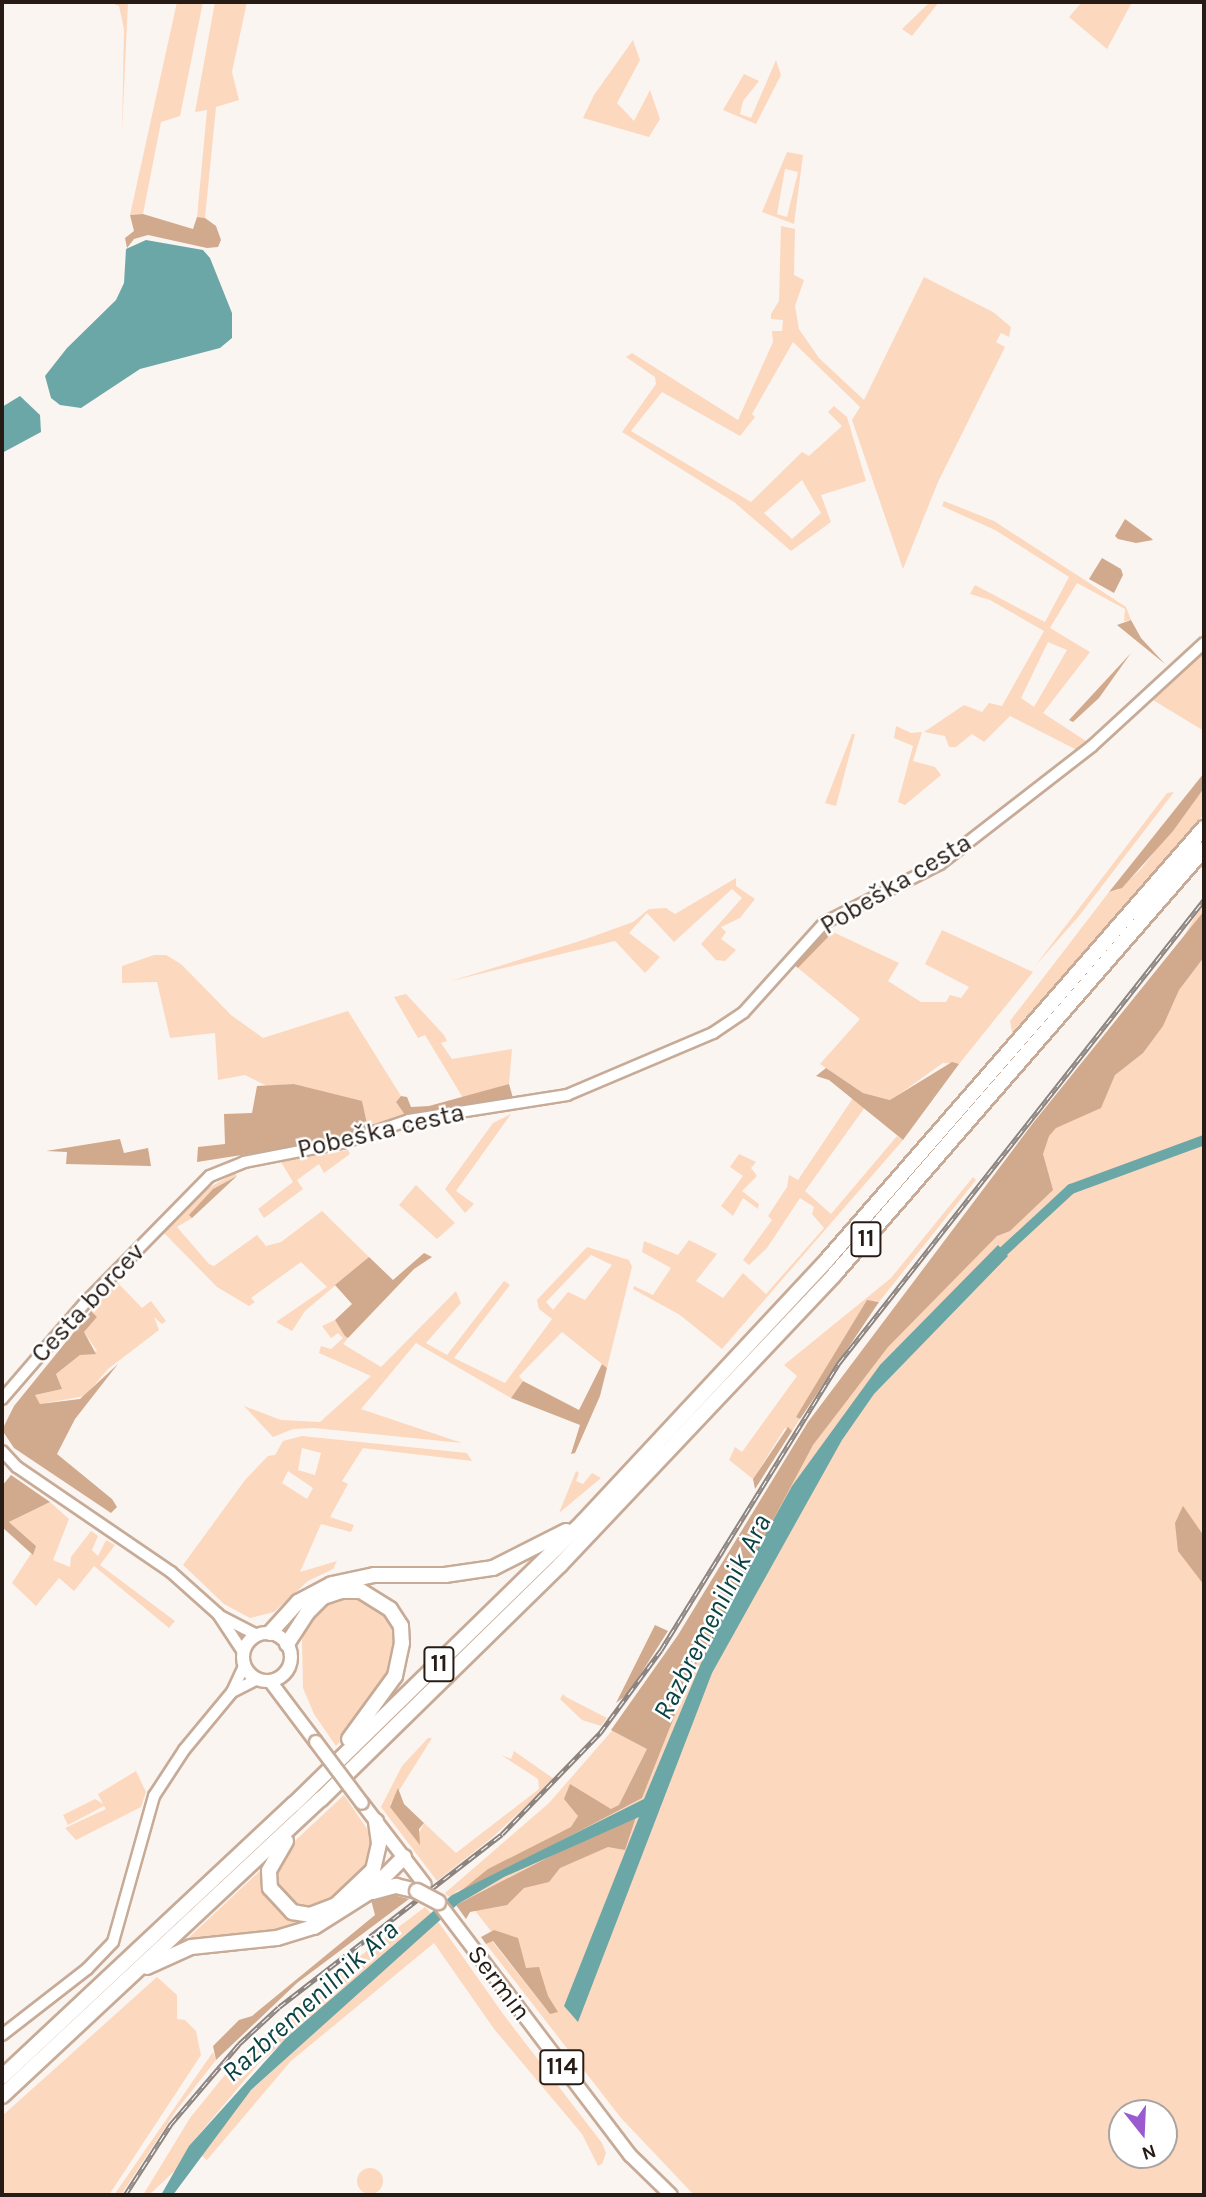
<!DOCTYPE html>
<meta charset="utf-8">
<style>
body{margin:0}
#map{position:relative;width:1206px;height:2197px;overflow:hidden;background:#fbf5f1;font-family:Karla,sans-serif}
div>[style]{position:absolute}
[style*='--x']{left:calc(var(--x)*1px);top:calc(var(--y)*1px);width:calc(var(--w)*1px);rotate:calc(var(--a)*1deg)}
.green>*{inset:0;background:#fcd8be}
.round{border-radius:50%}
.forest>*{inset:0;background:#d1a98d}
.water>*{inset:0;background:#6ca7a7}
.canal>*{height:10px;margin:-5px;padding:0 5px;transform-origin:5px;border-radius:5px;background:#6ca7a7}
.roads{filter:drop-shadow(2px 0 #c7ab97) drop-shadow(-2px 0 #c7ab97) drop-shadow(0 2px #c7ab97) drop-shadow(0 -2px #c7ab97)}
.secondary>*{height:10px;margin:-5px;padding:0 5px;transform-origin:5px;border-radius:5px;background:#fff}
.primary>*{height:12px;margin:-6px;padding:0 6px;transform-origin:6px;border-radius:6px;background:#fff}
.primary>.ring{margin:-6px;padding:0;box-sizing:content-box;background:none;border:12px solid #fff;border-radius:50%}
.highway>*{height:14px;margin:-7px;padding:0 7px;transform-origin:7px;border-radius:7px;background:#fff}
.rail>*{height:5px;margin-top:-2.5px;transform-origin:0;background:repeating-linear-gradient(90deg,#fff 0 8px,#8d847f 0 16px);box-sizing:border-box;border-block:2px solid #8d847f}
.bridges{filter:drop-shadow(2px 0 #c7ab97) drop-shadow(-2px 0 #c7ab97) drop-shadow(0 2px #c7ab97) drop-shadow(0 -2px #c7ab97)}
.primary-bridge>*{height:12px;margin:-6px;padding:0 6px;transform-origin:6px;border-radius:6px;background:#fff}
.highway-bridge>*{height:14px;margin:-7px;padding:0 7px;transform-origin:7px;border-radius:7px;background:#fff}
span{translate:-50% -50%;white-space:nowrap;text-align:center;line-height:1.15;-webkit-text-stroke:5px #fff;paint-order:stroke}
.shield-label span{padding:2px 5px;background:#fff;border:2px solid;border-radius:5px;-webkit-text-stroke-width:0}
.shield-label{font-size:24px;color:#271c15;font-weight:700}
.street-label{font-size:26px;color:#271c15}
.water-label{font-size:28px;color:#0b4343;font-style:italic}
.frame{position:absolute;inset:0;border:4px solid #271c15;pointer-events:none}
.north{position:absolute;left:1108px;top:2099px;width:70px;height:70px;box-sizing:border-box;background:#fff;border:2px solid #a9a4a1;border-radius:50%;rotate:162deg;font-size:19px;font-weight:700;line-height:28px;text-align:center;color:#271c15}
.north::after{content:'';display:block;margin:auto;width:24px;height:32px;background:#9a5ad0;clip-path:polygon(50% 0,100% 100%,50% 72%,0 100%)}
</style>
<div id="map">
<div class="green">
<i style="clip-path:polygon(109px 2px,128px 2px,122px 132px,124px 29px,119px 6px)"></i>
<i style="clip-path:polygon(177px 2px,203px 2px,180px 116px,161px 122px,143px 214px,130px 215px)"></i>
<i style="clip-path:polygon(215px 2px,247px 2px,232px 72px,239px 100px,216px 107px,205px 218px,197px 217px,207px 110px,195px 112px)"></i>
<i style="clip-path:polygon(930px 2px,939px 2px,912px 36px,902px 29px)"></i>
<i style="clip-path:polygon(1082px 2px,1131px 4px,1107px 49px,1069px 17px)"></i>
<i style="clip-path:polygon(633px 40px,640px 60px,617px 103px,634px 121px,650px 90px,660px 119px,649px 137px,583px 118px,594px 95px)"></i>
<i style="clip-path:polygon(776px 60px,781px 75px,756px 124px,723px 110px,744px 74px,759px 81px,743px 101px,740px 114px,751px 118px)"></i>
<i style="clip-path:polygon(evenodd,787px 152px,803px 155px,794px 224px,762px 212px,787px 152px,785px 169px,798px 172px,787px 217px,777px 214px,785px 169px)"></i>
<i style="clip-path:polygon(evenodd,781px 226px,795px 229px,794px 275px,804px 280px,795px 306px,799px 329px,819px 358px,864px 400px,924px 277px,993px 312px,1011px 327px,1009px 337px,1001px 333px,996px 342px,1005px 347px,938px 482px,903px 569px,852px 420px,860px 407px,793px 342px,752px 414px,755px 417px,740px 436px,662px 392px,631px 431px,751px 502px,802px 452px,809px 456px,842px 426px,828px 412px,834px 406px,847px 417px,866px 481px,821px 495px,831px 522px,791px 551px,734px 502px,622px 432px,656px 384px,655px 377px,626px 357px,632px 353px,738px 420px,773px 342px,772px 331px,782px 331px,783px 320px,771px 319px,771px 314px,779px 301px,781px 226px,802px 480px,821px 513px,792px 539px,764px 513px,802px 480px)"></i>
<i style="clip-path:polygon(evenodd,944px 501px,994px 521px,1126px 607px,1131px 620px,1124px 621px,1125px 609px,1077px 583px,1050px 628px,1090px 652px,1043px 713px,1089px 743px,1079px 751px,1010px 716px,984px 742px,972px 734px,956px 747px,949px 747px,945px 736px,924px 732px,964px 705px,982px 712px,989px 703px,1002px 706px,1044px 631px,990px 600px,970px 594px,975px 585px,1045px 622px,1069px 577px,995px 530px,942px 506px,944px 501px,1048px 642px,1067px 650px,1034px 707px,1021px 698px,1048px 642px)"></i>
<i style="clip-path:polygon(1204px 651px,1204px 731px,1153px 700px)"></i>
<i style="clip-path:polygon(896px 726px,911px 733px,922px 732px,913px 761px,935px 767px,941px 775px,905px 805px,898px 802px,913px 746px,894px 738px)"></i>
<i style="clip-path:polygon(852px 734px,855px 734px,836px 806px,825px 803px)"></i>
<i style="clip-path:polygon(1204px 788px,1204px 814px,1013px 1037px,1010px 1021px,1109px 892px,1118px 890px,1141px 869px)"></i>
<i style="clip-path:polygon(1174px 792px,1079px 916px,1035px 966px,1167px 793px)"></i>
<i style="clip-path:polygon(736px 878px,736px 886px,755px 899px,740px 918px,721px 927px,726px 932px,721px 939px,736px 950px,725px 961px,716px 960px,701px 944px,742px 898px,732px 889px,674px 942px,647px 913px,629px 933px,660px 957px,645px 973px,615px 941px,451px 981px,583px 940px,633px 922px,649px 909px,666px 908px,675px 914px)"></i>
<i style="clip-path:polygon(evenodd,1204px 900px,1204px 2195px,694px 2195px,621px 2118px,486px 1944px,492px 1941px,550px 2014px,554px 2012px,459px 1890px,449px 1897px,445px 1893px,549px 1803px,637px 1702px,721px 1570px,1176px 951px,1204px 900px,1122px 2113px,1164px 2113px,1164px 2155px,1122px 2155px,1122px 2113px)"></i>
<i style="clip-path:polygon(942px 930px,1033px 972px,959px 1064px,943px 1063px,891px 1100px,863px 1093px,820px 1064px,860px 1019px,798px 968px,833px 932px,899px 963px,888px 981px,921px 1002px,946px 1002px,950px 995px,961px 998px,969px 987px,925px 964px)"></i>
<i style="clip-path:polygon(154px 955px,166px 955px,181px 964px,231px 1015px,263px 1038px,348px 1011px,401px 1096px,396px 1102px,405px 1115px,368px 1128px,362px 1102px,294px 1084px,267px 1086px,245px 1075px,218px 1080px,215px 1033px,170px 1038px,157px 982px,122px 983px,122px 966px)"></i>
<i style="clip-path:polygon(406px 994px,444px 1035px,447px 1041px,441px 1043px,452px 1059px,512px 1049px,509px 1084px,463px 1098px,425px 1035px,418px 1038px,394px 997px)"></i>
<i style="clip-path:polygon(853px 1098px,865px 1107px,805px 1191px,831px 1214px,897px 1136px,903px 1140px,722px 1349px,680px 1315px,633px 1289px,634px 1286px,653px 1295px,671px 1268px,642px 1252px,644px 1241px,678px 1255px,689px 1240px,717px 1254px,696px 1281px,723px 1298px,743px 1273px,766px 1294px,824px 1228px,812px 1214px,814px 1207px,800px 1198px,767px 1248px,749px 1265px,743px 1260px,772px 1220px,768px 1216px,787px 1187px,789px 1175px,798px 1180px)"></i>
<i style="clip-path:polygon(511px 1114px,456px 1191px,474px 1204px,465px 1213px,445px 1189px,493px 1123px)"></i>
<i style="clip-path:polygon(348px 1150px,350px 1154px,324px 1173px,319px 1164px,297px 1180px,303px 1189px,264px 1218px,258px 1209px,293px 1182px,281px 1162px)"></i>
<i style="clip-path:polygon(739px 1154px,756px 1162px,751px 1168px,757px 1176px,742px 1191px,759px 1204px,758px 1209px,743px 1198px,733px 1216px,721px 1206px,743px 1176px,730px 1167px)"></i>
<i style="clip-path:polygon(235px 1173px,237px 1176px,213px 1189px,192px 1218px,177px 1227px,209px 1264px,214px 1266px,257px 1235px,266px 1246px,281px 1242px,322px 1211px,369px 1257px,305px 1311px,292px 1331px,276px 1322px,327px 1287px,301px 1262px,251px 1298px,255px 1302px,249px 1306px,217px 1287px,163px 1232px,203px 1191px)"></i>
<i style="clip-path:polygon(973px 1177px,976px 1180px,879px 1302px,874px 1300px,796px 1417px,800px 1419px,792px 1431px,785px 1428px,753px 1479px,729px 1460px,735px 1447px,742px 1452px,797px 1376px,784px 1365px,891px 1278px)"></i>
<i style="clip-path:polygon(416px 1185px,455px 1223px,437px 1239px,399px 1205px)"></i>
<i style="clip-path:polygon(evenodd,587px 1247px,629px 1260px,632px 1267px,607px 1368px,562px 1332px,519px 1376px,523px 1381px,511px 1398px,416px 1343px,361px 1409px,462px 1443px,314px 1428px,293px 1429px,273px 1437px,244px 1406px,281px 1420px,320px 1422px,371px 1376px,319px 1353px,321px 1346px,331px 1349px,343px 1338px,338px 1333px,331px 1338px,322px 1326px,335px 1320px,348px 1338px,343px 1344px,381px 1367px,456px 1291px,461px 1303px,426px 1343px,447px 1355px,504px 1281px,510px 1285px,454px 1358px,505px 1383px,552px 1319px,539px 1309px,537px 1300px,587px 1247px,591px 1255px,612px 1265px,585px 1300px,568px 1292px,553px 1310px,546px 1302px,591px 1255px)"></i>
<i style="clip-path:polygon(117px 1282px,142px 1308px,151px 1301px,166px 1321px,162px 1324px,154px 1317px,159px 1330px,108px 1369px,85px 1396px,40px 1404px,35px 1395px,62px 1389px,56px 1374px,80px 1355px,97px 1351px,84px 1332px,97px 1317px,91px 1311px)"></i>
<i style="clip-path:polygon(evenodd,302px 1436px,467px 1453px,472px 1461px,363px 1448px,342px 1481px,348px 1484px,330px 1517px,354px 1525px,351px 1532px,321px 1524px,300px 1572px,337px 1561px,333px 1569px,308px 1581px,274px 1612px,250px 1618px,224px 1604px,183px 1565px,245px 1480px,268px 1456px,275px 1455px,283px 1441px,302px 1436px,302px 1448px,321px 1453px,315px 1475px,298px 1470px,302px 1448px,302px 1436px,288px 1471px,313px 1488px,307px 1499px,282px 1483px,288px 1471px)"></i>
<i style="clip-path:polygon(576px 1471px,579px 1473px,576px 1481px,583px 1484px,592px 1473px,601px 1478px,559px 1513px)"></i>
<i style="clip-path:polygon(50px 1502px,69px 1519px,53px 1560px,70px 1567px,71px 1557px,91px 1531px,98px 1536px,92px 1550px,98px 1556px,106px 1540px,115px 1545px,100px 1565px,175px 1621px,169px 1628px,94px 1566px,74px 1591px,59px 1578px,36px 1606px,12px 1583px,36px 1546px,9px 1522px)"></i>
<i style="clip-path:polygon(359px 1595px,391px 1618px,398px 1638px,394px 1663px,378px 1697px,336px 1746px,314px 1714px,303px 1688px,302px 1641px,304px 1623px,328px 1600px)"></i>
<i style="clip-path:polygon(563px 1694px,566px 1697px,607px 1718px,601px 1726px,582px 1720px,560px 1699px)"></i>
<i style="clip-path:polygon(428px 1738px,432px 1738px,390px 1805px,419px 1833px,424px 1823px,456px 1853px,539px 1789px,538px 1779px,501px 1755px,511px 1759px,514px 1751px,554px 1779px,494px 1836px,437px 1881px,381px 1807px,402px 1766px)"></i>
<i style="clip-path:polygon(136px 1771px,146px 1792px,141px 1807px,76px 1840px,65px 1828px,106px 1809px,104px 1806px,68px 1825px,63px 1815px,95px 1799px,103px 1804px,98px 1794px)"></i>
<i style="clip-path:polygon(344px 1795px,372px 1836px,369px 1865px,338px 1897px,319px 1907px,291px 1904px,275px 1880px,283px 1852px)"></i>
<i style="clip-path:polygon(264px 1867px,271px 1903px,287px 1916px,316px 1920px,284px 1933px,184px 1942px)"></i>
<i style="clip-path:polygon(425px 1907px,433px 1915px,259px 2063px,196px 2138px,182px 2164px,149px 2195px,143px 2195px,190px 2118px,232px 2066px,305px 1998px)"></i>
<i style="clip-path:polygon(437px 1920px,503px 2014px,602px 2143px,606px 2153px,602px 2164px,598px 2166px,582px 2134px,494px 2029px,434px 1943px,291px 2061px,207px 2160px,198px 2153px,234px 2106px)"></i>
<i style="clip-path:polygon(157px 1977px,177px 1995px,177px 2019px,185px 2020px,196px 2031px,201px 2055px,109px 2195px,2px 2195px,2px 2116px)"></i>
<i style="clip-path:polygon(213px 2052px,216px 2060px,176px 2111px,121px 2195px,114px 2195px)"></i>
<i class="round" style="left:357px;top:2168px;width:26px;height:26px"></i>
</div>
<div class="forest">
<i style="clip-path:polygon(143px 214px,193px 229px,197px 217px,205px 218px,216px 226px,221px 240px,218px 247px,207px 248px,148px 235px,134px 239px,127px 248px,125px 238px,134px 231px,130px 215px)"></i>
<i style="clip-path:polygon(1125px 519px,1151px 538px,1153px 540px,1136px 543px,1118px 539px,1115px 536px)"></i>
<i style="clip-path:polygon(1102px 558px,1121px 569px,1123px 575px,1114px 593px,1089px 579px)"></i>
<i style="clip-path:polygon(1131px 620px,1141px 638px,1165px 664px,1117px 625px)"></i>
<i style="clip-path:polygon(1131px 653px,1099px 698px,1073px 722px,1069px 720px)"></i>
<i style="clip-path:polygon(1204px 773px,1204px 788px,1173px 831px,1122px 888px,1109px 892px)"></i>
<i style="clip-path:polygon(1204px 911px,1204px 957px,1179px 990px,1163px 1026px,1143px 1053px,1115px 1075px,1101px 1108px,1056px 1128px,1049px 1136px,1043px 1154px,1053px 1190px,1010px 1231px,997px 1236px,888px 1347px,813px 1445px,691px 1674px,642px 1798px,451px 1899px,488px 1869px,571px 1827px,578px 1816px,564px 1799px,570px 1784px,611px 1809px,619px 1805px,647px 1749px,611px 1730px,678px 1635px,808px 1422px,1033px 1123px)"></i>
<i style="clip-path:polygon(827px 931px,833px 932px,798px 968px,793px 964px)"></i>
<i style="clip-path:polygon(952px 1062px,959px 1064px,903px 1140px,829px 1080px,816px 1076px,826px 1068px,863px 1093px,890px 1100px)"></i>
<i style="clip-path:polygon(294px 1084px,362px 1101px,368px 1128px,323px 1142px,197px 1162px,198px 1147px,225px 1144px,224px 1114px,252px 1113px,257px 1086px)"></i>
<i style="clip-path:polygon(509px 1084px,513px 1098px,405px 1115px,396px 1102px,401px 1096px,407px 1097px,411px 1107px,429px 1106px)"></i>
<i style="clip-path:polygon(120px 1139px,124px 1153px,148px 1148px,151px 1166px,66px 1164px,67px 1152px,46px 1151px)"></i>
<i style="clip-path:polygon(237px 1176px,192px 1218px,189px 1215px,213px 1189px)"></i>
<i style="clip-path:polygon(424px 1253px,432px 1257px,414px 1269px,348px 1338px,345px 1336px,335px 1320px,352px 1304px,335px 1285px,369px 1257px,393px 1280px)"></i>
<i style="clip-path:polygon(867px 1300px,879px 1302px,800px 1419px,796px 1417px)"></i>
<i style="clip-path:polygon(91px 1311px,97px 1317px,84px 1332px,96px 1354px,80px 1355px,56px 1374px,62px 1389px,35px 1395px,40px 1404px,80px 1399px,118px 1364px,75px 1419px,57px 1454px,112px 1499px,117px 1507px,111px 1513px,14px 1448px,2px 1430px,14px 1406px)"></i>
<i style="clip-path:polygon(602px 1364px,607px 1368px,600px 1396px,575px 1453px,571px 1454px,580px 1425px,511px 1398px,523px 1381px,579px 1410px)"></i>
<i style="clip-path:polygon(788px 1427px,792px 1431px,755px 1489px,753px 1479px)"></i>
<i style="clip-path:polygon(11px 1475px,50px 1502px,9px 1522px,36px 1546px,33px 1555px,2px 1527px,2px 1486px)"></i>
<i style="clip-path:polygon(1183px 1506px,1204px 1536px,1204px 1585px,1178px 1551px,1175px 1523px)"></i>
<i style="clip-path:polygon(655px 1625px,668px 1631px,628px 1694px,616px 1703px)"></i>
<i style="clip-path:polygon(398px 1788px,404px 1804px,424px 1823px,419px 1829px,420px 1845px,390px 1807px)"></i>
<i style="clip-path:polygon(638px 1811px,625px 1850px,608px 1847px,560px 1868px,549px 1882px,524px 1888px,507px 1905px,470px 1912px,466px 1919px,456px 1905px)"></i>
<i style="clip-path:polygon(394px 1895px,409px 1899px,297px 1983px,216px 2060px,213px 2046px,239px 2020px,252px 2016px,375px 1915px,371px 1900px)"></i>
<i style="clip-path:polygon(494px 1930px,518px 1938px,526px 1968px,539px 1967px,548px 1996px,558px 2012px,550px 2014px,493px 1941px,486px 1944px,481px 1937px)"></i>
</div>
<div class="water">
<i style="clip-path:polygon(146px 240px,203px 250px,210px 258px,232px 313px,232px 338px,220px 348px,140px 369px,81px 408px,60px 405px,51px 398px,45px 376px,67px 348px,116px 300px,124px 283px,126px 249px)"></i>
<i style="clip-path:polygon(20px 396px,40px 415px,41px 432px,2px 453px,2px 407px)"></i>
<i style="clip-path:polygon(998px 1245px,1008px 1256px,874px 1394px,842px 1440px,712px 1673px,578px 2022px,564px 2006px,639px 1817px,504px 1877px,458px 1904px,251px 2090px,173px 2195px,161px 2195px,189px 2146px,287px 2037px,452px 1895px,644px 1799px,722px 1613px,792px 1486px,880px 1365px)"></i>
</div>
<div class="canal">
<i style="--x:994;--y:1260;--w:105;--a:-42.7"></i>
<i style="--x:1071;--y:1189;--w:142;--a:-20.2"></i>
</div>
<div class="roads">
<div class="secondary">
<i style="--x:2;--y:1399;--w:127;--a:-49.2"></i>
<i style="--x:85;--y:1303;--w:178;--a:-45.5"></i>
<i style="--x:210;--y:1176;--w:37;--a:-22"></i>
<i style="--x:244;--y:1162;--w:100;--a:-11"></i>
<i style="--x:342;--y:1143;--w:71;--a:-18.9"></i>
<i style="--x:409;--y:1120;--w:160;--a:-9"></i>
<i style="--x:567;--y:1095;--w:159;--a:-23"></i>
<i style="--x:713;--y:1033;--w:37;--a:-34"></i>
<i style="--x:744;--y:1012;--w:120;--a:-48"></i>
<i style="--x:824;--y:923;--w:130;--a:-27"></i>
<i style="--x:940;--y:864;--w:192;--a:-37.8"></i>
<i style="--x:1092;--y:746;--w:152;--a:-42.6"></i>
<i style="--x:2;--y:1451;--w:22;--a:47"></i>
<i style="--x:17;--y:1467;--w:186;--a:34.3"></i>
<i style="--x:171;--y:1572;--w:63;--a:41.8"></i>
<i style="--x:218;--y:1614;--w:45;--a:56.7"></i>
<i style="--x:220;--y:1616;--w:42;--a:27.2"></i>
<i style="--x:232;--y:1692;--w:28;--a:-27"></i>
<i style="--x:2;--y:2035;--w:108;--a:-37.8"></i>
<i style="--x:87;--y:1969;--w:37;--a:-46"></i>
<i style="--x:113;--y:1942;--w:152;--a:-74.3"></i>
<i style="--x:154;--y:1796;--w:55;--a:-56.9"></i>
<i style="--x:184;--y:1750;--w:75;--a:-50.4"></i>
<i style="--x:232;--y:1692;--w:29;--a:-65"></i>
</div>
<div class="primary">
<i class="ring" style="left:243px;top:1633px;width:36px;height:36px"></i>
<i style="--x:270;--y:1681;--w:76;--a:53"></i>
<i style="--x:362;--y:1803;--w:103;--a:52.5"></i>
<i style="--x:438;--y:1902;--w:318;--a:52.8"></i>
<i style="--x:630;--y:2155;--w:57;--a:44.3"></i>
</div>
<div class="highway">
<i style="--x:270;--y:1633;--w:42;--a:-47.9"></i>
<i style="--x:298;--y:1602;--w:38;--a:-28"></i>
<i style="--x:332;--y:1584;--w:43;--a:-12.1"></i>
<i style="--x:374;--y:1575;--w:71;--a:0"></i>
<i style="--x:445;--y:1575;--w:49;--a:-8.3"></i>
<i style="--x:493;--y:1568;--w:82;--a:-26.9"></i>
<i style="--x:287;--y:1644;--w:37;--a:-57"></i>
<i style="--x:307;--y:1613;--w:23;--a:-45"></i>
<i style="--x:323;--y:1597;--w:19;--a:-18"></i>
<i style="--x:341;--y:1591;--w:20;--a:0"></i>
<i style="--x:361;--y:1591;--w:34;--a:32"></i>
<i style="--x:390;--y:1609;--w:20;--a:57"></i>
<i style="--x:401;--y:1626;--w:17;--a:87"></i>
<i style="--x:402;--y:1643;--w:34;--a:102"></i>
<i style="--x:395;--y:1676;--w:78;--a:126.1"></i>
<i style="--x:286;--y:1841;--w:34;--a:120"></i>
<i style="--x:269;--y:1871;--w:17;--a:87"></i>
<i style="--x:270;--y:1888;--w:33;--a:47"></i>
<i style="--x:292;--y:1912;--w:18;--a:9"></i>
<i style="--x:310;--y:1915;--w:28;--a:-21"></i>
<i style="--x:336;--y:1905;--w:51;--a:-43.4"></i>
<i style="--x:373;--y:1870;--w:28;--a:-77"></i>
<i style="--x:379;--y:1843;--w:22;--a:-98"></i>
<i style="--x:373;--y:1892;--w:24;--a:-15"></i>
<i style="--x:396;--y:1886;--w:22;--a:13"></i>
<i style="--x:147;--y:1967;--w:48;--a:-24.4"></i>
<i style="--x:191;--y:1947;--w:86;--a:-6"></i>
<i style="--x:277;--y:1938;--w:39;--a:-17"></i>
<i style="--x:314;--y:1927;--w:64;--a:-32.2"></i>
<i style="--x:368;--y:1893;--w:51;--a:-45"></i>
<i style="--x:2;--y:2077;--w:400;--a:-43.1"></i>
<i style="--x:294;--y:1804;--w:404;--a:-44.3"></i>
<i style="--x:583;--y:1522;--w:359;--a:-47"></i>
<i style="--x:828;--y:1259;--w:572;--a:-48.9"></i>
<i style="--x:2;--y:2096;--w:436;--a:-43"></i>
<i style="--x:321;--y:1799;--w:334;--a:-44.4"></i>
<i style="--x:560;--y:1565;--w:399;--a:-46.6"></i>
<i style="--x:834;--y:1275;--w:564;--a:-49.02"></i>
</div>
</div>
<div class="rail">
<i style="--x:125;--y:2195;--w:85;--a:-57.1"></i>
<i style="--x:171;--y:2124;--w:105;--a:-49.6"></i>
<i style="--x:239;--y:2044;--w:54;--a:-42.8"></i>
<i style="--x:279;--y:2007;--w:282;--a:-37.8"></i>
<i style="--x:502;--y:1834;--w:141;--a:-45.9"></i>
<i style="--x:600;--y:1733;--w:103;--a:-53.7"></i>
<i style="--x:661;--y:1650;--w:338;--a:-58.2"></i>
<i style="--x:839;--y:1363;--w:590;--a:-51.75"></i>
</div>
<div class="bridges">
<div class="primary-bridge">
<i style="--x:316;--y:1742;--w:76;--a:53"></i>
</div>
<div class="highway-bridge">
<i style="--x:417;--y:1891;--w:24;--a:28"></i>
</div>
</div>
<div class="shield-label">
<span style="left:866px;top:1239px">11</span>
<span style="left:439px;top:1664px">11</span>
<span style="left:562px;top:2067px">114</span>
</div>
<div class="street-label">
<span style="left:896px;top:884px;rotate:-31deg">Pobeška cesta</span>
<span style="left:381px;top:1131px;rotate:-13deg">Pobeška cesta</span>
<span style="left:88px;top:1303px;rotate:-47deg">Cesta borcev</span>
<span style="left:499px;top:1983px;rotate:53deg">Sermin</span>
</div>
<div class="water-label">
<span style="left:712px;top:1617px;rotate:-63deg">Razbremenilnik Ara</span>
<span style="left:310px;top:2001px;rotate:-42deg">Razbremenilnik Ara</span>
</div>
<div class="frame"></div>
<div class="north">N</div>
</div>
